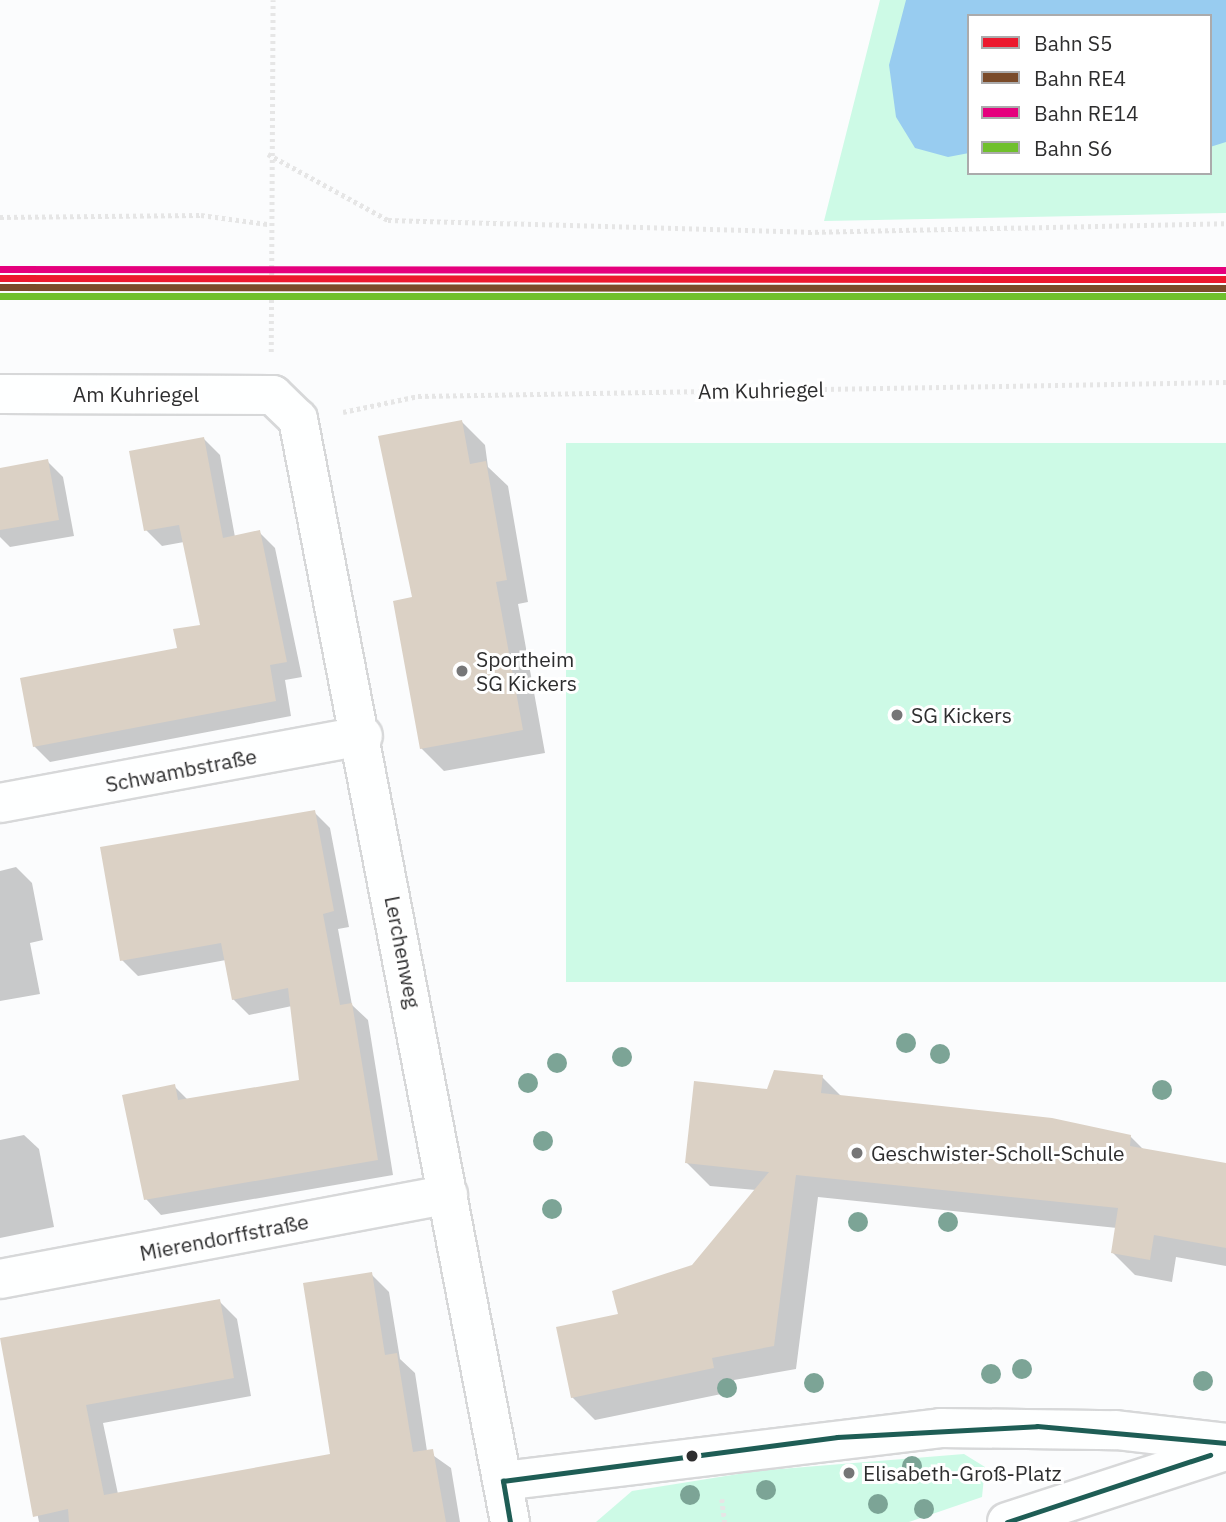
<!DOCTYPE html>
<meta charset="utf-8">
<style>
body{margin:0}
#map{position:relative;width:1226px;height:1522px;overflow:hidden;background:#fbfcfd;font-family:"IBM Plex Sans",sans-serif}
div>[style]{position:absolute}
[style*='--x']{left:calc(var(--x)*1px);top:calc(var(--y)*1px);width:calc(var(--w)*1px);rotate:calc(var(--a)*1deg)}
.green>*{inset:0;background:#cdfae6;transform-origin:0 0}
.water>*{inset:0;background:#98ccf0}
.shadow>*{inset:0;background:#0003}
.building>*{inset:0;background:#dbd1c5}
.path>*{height:4.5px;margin-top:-2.25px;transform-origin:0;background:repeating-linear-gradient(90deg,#e6e6e6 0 3.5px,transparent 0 7px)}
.roads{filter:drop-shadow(2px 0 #d7d8d9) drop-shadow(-2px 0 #d7d8d9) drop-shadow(0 2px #d7d8d9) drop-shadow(0 -2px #d7d8d9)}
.minor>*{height:38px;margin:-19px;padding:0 19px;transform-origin:19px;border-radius:19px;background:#feffff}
.bus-1>*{height:5px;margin:-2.5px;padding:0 2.5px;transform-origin:2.5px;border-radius:2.5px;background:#1e5d55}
.rail-1>*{height:7px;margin:-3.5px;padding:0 3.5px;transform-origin:3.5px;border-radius:3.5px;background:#ec192e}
.rail-2>*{height:7px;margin:-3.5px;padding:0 3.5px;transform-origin:3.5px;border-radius:3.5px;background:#7a4b2a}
.rail-3>*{height:7px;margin:-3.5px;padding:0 3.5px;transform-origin:3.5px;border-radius:3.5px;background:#e5007d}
.rail-4>*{height:7px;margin:-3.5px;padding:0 3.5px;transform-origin:3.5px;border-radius:3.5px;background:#70c02c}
.trees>*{width:20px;height:20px;margin:-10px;border-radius:50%;background:#7ca496}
.dots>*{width:19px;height:19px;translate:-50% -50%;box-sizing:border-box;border:4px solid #fff;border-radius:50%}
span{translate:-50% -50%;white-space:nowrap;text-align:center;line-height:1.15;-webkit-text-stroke:6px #fff;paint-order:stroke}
.street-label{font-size:21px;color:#2e2e2f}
.poi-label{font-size:21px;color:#2e2e2f}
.left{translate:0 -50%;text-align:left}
.legend{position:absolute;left:967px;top:14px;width:245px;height:161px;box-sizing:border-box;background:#fff;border:2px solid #ababac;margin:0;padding:9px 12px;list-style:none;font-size:21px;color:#2e2e2f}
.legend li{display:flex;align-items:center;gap:14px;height:35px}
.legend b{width:35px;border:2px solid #ababac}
</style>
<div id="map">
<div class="green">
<i style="clip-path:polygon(evenodd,880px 0,1226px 0,1226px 213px,824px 221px,880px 0,969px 16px,1210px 16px,1210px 173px,969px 173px,969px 16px)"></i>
<i style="left:1226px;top:443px;width:539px;height:660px;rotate:90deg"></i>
<i style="clip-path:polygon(964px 1454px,985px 1467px,982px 1497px,909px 1522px,596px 1522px,632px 1491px,757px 1471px)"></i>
</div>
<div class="water">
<i style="clip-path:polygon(906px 0,1226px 0,1226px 142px,1210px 147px,1210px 16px,969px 16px,969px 153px,948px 157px,915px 148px,896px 117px,889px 65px)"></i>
</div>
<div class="shadow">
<i style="clip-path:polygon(462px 422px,485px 445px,488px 467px,508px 486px,528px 602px,518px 604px,545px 753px,444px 771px,421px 748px,414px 598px)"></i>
<i style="clip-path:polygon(204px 439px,220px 455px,235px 537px,259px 532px,275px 548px,302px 677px,285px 680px,291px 716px,50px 762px,34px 746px,179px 649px,202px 626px,184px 542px,162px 546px,146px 530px)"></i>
<i style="clip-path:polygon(47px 461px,63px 477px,74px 536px,10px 547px,0 537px,0 470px)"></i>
<i style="clip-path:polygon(314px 812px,330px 828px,349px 927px,338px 929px,352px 1005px,368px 1020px,393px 1175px,161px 1215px,146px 1199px,174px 1086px,188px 1100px,301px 1082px,292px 1006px,249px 1015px,233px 999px,226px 960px,138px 976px,122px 960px)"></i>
<i style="clip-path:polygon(16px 867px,32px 883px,43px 940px,30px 943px,40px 994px,0 1001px,0 871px)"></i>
<i style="clip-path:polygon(822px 1077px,842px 1097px,1130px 1136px,1145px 1151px,1226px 1165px,1226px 1266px,1176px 1257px,1172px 1282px,1135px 1275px,1112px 1252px,1117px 1228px,818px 1197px,796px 1369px,734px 1380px,736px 1391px,595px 1420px,572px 1397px,620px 1315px,693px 1267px,756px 1190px,710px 1186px,687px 1163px,768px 1091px)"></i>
<i style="clip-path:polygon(24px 1135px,39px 1149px,54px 1227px,0 1238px,0 1140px)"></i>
<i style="clip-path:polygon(371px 1274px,389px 1292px,400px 1359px,415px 1373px,427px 1451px,451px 1468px,460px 1522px,39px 1522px,2px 1340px,219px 1301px,237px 1319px,251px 1396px,103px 1423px,118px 1494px,332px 1455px)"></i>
</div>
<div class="building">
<i style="clip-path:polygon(462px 420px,470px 464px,486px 461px,507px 580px,496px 582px,523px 730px,420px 749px,393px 601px,412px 597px,378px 436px)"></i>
<i style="clip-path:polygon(204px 437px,223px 538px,260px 530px,287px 662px,270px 665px,276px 701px,33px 747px,20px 678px,177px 648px,173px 629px,200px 625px,179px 525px,144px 531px,129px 451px)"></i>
<i style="clip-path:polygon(48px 459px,59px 520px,0 530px,0 468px)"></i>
<i style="clip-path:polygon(315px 810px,334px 911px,323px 914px,340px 1005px,352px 1003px,378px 1160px,144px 1200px,122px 1095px,175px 1084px,178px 1100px,299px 1080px,288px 988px,232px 1000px,221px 943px,120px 961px,100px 847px)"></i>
<i style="clip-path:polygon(774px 1070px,823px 1075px,821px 1093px,1052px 1118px,1131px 1135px,1130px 1146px,1226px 1163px,1226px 1248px,1154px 1235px,1150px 1260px,1111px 1253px,1118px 1208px,796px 1175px,774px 1346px,712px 1358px,714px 1368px,571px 1398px,556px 1327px,618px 1314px,612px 1291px,692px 1265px,769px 1172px,685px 1163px,694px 1081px,767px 1089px)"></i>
<i style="clip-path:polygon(372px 1272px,385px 1355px,397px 1353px,413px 1452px,433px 1449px,446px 1522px,69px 1522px,68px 1509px,33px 1517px,0 1338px,220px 1299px,234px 1378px,86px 1405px,104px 1495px,330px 1454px,303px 1283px)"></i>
</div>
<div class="path">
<i style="--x:268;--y:154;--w:137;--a:28.8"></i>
<i style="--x:388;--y:220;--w:420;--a:1.6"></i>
<i style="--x:808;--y:232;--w:418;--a:-1.2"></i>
<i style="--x:0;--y:217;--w:201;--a:-0.6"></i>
<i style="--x:201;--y:215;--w:67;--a:7.8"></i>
<i style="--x:271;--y:352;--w:352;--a:-89.7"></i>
<i style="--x:343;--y:412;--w:77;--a:-12"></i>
<i style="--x:418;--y:396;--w:808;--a:-0.99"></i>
<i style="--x:722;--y:1499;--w:23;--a:83"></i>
</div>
<div class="roads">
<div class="minor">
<i style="--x:0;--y:394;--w:273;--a:0.2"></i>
<i style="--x:273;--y:395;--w:35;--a:44"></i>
<i style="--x:298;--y:419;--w:1123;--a:79.12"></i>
<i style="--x:0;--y:803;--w:369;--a:-10.5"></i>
<i style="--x:0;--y:1279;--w:456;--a:-10.7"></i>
<i style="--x:503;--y:1481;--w:441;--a:-6.9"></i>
<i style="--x:941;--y:1428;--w:175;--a:0.7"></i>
<i style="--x:1116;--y:1430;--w:111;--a:6.7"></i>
<i style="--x:1007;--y:1522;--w:229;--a:-18"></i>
</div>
</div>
<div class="bus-1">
<i style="--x:510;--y:1522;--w:42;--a:-99.7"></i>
<i style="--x:503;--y:1481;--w:337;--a:-7.5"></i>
<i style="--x:837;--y:1437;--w:200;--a:-3.1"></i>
<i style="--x:1037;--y:1426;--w:190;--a:5.1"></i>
<i style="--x:1007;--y:1522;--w:214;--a:-18.3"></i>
</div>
<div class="rail-1">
<i style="--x:0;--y:278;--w:1226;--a:0.05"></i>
</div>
<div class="rail-2">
<i style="--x:0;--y:287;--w:1226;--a:0.05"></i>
</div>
<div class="rail-3">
<i style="--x:0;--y:269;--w:1226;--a:0.05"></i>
</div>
<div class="rail-4">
<i style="--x:0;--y:296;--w:1226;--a:0"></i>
</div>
<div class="trees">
<i style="left:906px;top:1043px"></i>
<i style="left:940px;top:1054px"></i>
<i style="left:622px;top:1057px"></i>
<i style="left:557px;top:1063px"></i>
<i style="left:528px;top:1083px"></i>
<i style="left:1162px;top:1090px"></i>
<i style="left:543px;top:1141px"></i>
<i style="left:552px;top:1209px"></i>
<i style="left:858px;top:1222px"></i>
<i style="left:948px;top:1222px"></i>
<i style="left:1022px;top:1369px"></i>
<i style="left:991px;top:1374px"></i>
<i style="left:1203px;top:1381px"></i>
<i style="left:814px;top:1383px"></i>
<i style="left:727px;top:1388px"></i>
<i style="left:912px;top:1466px"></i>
<i style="left:766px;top:1490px"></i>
<i style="left:690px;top:1495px"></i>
<i style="left:878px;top:1504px"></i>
<i style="left:924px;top:1509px"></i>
</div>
<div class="dots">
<i style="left:462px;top:671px;background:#767677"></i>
<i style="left:897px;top:715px;background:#767677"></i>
<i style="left:857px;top:1153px;background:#767677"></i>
<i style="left:692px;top:1456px;background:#2e2e2f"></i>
<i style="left:849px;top:1473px;background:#767677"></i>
</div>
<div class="street-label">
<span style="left:761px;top:390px;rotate:-1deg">Am Kuhriegel</span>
<span style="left:136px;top:394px">Am Kuhriegel</span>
<span style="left:181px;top:770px;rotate:-11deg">Schwambstraße</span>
<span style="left:403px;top:952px;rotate:79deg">Lerchenweg</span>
<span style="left:224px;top:1237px;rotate:-11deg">Mierendorffstraße</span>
</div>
<div class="poi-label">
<span class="left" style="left:476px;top:671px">Sportheim<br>SG Kickers</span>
<span class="left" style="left:911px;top:715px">SG Kickers</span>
<span class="left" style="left:871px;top:1153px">Geschwister-Scholl-Schule</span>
<span class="left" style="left:863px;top:1473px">Elisabeth-Groß-Platz</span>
</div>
<ul class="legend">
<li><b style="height:9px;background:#ec192e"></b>Bahn S5</li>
<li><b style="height:9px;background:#7a4b2a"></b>Bahn RE4</li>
<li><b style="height:9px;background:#e5007d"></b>Bahn RE14</li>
<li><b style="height:9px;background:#70c02c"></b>Bahn S6</li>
</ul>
</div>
